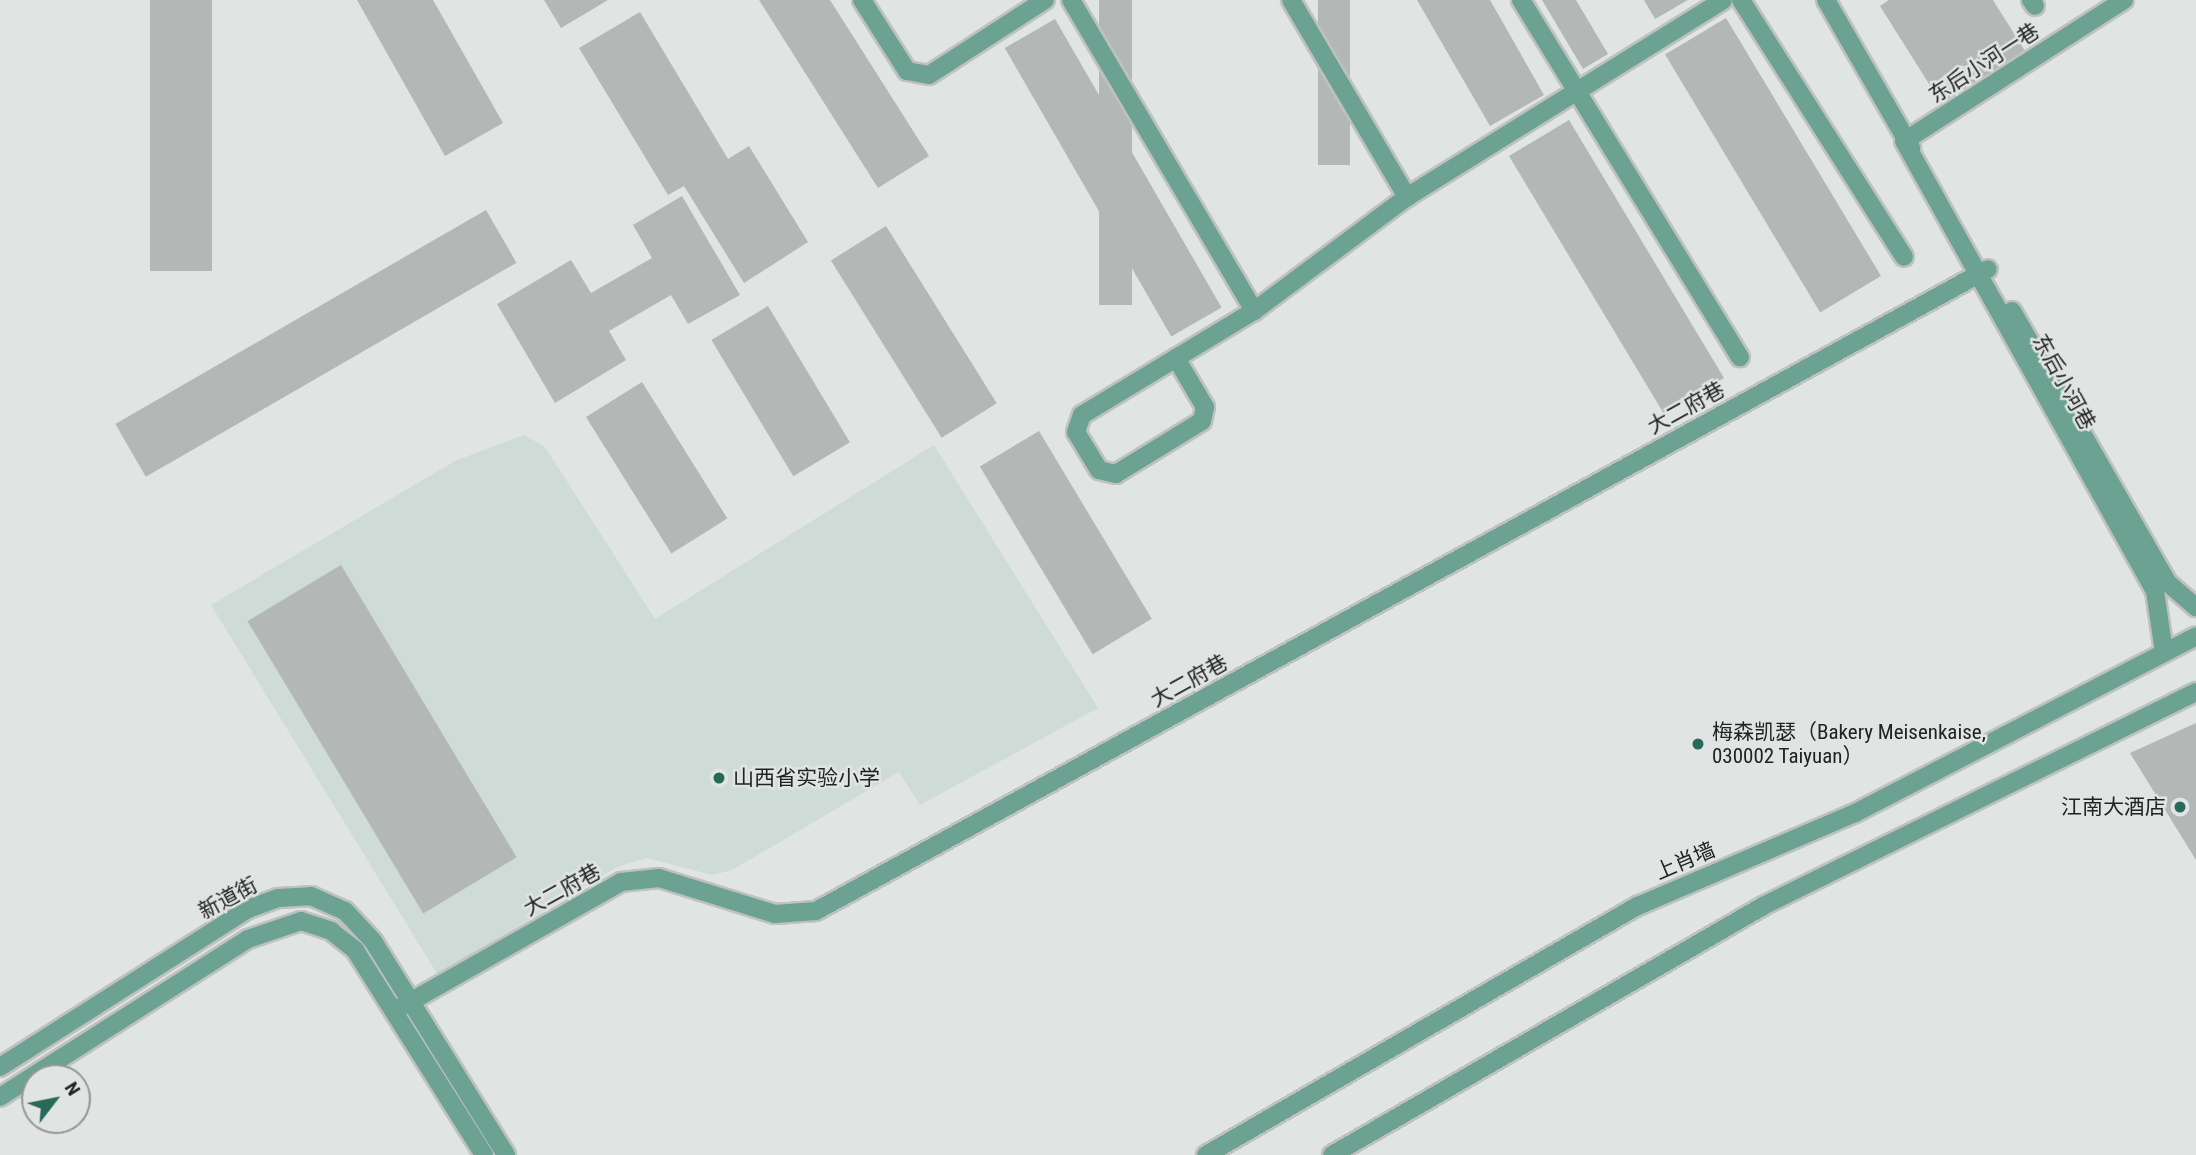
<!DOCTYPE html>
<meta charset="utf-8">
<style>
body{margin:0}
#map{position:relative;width:2196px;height:1155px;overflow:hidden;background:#e0e4e2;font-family:"Roboto Condensed","Noto Sans SC",sans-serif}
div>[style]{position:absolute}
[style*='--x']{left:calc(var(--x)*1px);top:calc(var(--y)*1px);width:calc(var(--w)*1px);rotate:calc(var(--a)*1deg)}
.built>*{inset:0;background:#cedbd7}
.building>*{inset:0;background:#b3b7b6;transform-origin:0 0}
.roads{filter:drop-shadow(2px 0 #bec1bf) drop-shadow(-2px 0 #bec1bf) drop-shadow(0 2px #bec1bf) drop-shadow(0 -2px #bec1bf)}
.service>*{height:18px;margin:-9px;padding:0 9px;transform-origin:9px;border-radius:9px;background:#6ba292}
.minor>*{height:18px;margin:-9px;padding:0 9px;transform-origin:9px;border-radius:9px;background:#6ba292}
.tertiary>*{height:18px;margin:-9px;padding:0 9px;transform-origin:9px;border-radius:9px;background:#6ba292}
.dots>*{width:19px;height:19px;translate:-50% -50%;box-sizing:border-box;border:4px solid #e0e4e2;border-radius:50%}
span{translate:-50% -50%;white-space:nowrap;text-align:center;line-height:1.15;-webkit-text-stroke:5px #e0e4e2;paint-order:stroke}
.street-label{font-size:21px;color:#212322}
.poi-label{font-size:21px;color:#212322}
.left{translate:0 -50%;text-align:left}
.right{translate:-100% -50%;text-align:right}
.north{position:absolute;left:21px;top:1064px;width:70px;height:70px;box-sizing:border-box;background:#e0e4e2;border:2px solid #949795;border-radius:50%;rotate:58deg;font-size:19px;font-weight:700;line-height:28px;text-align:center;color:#212322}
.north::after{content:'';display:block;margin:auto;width:24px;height:32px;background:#286a59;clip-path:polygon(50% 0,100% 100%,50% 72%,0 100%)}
</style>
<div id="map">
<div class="built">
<i style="clip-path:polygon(524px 435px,545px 447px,655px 619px,934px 445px,1098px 708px,920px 805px,899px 772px,732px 870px,712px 875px,647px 858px,617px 867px,438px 975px,211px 605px,455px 461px)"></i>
</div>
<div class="building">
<i style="left:150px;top:0;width:62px;height:271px"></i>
<i style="clip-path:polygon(357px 0,433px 0,503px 123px,445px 156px)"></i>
<i style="clip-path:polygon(544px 0,608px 0,561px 28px)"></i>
<i style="clip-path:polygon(759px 0,830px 0,929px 156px,878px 188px)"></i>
<i style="left:1099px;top:0;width:33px;height:305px"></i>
<i style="left:1318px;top:0;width:32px;height:165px"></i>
<i style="clip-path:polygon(1417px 0,1490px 0,1544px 95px,1490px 126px)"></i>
<i style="clip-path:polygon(1542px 0,1576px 0,1608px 54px,1583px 69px)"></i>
<i style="clip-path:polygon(1644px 0,1688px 0,1655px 19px)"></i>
<i style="clip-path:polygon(1889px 0,1993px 0,2025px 51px,1941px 103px,1880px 6px)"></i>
<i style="clip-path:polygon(640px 12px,728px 159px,749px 146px,808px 242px,744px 283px,684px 186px,668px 195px,579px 48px)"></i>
<i style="left:1726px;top:18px;width:301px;height:71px;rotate:59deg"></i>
<i style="left:1055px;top:19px;width:333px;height:58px;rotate:60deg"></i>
<i style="left:1569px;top:120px;width:301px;height:70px;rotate:59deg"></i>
<i style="clip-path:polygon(682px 196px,740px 295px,688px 324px,671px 295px,609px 331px,626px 360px,555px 403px,497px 304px,571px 260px,591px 293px,652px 258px,633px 225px)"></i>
<i style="left:486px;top:210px;width:61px;height:428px;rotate:60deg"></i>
<i style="left:886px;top:226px;width:209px;height:65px;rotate:58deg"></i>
<i style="left:768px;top:306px;width:159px;height:66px;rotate:59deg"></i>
<i style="left:642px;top:382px;width:161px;height:66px;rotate:58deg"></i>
<i style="left:1039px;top:431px;width:219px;height:69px;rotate:59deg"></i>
<i style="left:341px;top:565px;width:341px;height:109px;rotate:59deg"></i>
<i style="clip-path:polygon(2196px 723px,2196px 860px,2130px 753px)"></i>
</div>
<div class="roads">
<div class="service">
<i style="--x:862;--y:0;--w:84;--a:57.6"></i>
<i style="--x:907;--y:71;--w:22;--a:10"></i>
<i style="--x:929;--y:75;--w:138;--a:-32.9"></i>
<i style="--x:1071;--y:0;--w:361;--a:59.5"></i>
<i style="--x:1291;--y:0;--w:229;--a:59.5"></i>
<i style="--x:1521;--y:0;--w:419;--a:58.5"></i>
<i style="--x:1741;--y:0;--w:304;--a:57.6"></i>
<i style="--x:2031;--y:0;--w:7;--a:56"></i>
<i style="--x:1176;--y:358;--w:57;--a:59.4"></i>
<i style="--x:1205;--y:407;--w:14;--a:102"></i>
<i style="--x:1202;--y:421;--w:101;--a:148.4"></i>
<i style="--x:1116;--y:474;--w:17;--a:-167"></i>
<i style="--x:1099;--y:470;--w:44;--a:-121.2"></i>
<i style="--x:1076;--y:432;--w:18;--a:-71"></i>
<i style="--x:1082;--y:415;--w:201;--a:-31.2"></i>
<i style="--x:1254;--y:311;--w:191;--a:-36.7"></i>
<i style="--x:1407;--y:197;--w:372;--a:-31.9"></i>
</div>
<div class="minor">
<i style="--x:1826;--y:0;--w:171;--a:60.1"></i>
<i style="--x:2124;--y:0;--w:261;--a:147.3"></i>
<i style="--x:1904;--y:141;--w:515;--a:60.85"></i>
<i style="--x:2155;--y:591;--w:62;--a:81.6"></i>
<i style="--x:2012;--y:311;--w:314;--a:60.2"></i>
<i style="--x:2168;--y:583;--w:37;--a:41"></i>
<i style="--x:394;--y:1011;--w:261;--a:-29.6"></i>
<i style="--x:621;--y:882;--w:38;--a:-6"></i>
<i style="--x:659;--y:878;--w:121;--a:17.2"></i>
<i style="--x:775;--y:914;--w:41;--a:-4.2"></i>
<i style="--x:816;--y:911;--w:1336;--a:-28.71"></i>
<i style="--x:0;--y:1067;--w:294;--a:-32.5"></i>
<i style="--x:248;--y:909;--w:32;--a:-20"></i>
<i style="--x:278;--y:898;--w:33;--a:-3"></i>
<i style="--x:311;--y:896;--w:37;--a:24"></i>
<i style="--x:345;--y:911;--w:41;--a:47"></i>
<i style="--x:373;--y:941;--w:252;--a:58.1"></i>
<i style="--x:0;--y:1097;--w:294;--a:-32.5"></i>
<i style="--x:248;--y:939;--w:56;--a:-18.8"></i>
<i style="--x:301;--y:921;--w:32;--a:18"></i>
<i style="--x:331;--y:931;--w:31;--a:38"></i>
<i style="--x:355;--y:950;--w:242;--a:57.8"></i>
</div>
<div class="tertiary">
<i style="--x:1206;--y:1155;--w:499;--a:-30"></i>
<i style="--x:1638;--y:906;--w:236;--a:-23.2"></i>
<i style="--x:1855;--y:813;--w:384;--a:-27.4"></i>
<i style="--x:1332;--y:1155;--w:498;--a:-30"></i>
<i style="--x:1763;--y:906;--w:483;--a:-26.3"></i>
</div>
</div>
<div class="dots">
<i style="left:1698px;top:744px;background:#286a59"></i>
<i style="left:719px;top:778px;background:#286a59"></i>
<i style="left:2180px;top:807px;background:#286a59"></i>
</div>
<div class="street-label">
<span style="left:1984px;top:63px;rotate:-33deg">东后小河一巷</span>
<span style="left:2064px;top:382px;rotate:61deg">东后小河巷</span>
<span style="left:1686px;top:408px;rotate:-29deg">大二府巷</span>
<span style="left:1189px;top:681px;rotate:-29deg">大二府巷</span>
<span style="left:1685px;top:861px;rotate:-23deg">上肖墙</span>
<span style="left:562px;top:890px;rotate:-29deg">大二府巷</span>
<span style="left:228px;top:898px;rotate:-28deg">新道街</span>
</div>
<div class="poi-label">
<span class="left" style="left:1712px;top:744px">梅森凯瑟（Bakery Meisenkaise,<br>030002 Taiyuan）</span>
<span class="left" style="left:733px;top:778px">山西省实验小学</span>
<span class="right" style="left:2166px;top:807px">江南大酒店</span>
</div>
<div class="north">N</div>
</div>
